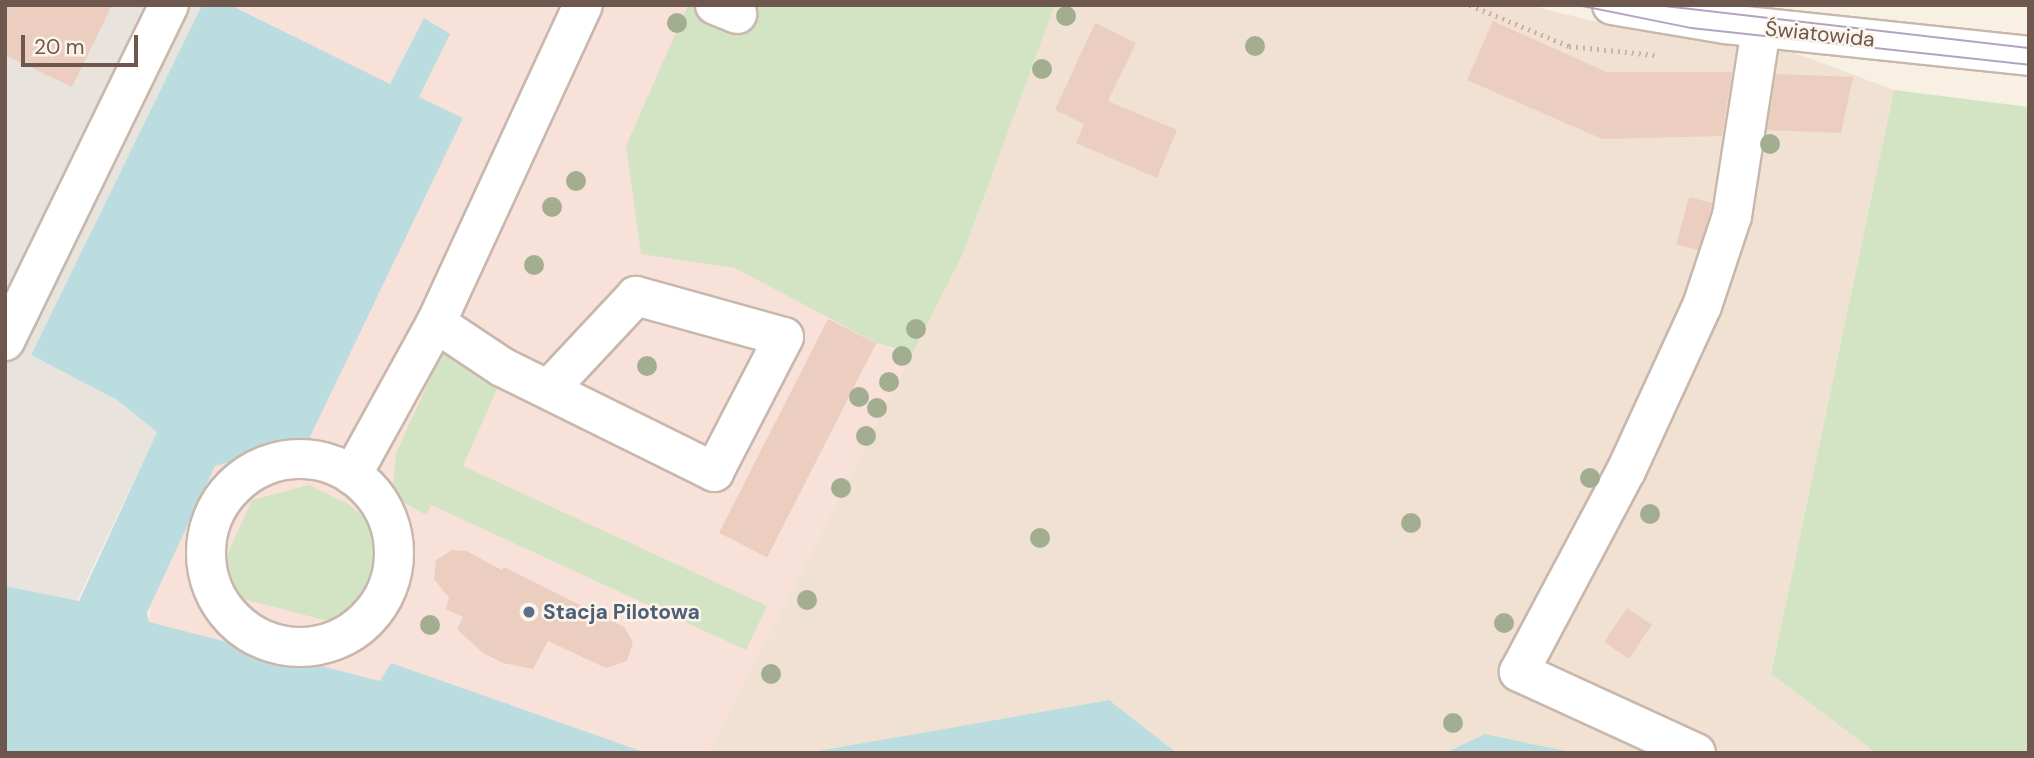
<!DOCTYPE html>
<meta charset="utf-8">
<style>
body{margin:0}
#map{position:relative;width:2034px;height:758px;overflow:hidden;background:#f9f0e4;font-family:"DM Sans",sans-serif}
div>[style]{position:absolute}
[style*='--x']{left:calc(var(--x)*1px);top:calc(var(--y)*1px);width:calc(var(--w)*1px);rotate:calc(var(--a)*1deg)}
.residential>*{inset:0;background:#f0e1d3}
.commercial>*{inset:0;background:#f8e1d9}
.industrial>*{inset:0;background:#e9e3de}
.green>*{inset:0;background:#d3e4c5}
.water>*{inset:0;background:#bbdde0}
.building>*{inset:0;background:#ebcebf;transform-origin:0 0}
.path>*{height:4.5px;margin-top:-2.25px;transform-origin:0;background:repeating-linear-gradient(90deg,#cfb1a3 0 2px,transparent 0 7px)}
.roads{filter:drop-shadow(2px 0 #c8b7ac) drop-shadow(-2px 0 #c8b7ac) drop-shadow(0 2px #c8b7ac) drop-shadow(0 -2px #c8b7ac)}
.minor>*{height:38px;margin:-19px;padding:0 19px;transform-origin:19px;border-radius:19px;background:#fff}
.minor>.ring{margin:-19px;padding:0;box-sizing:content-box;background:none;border:38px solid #fff;border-radius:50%}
.tram>*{height:2px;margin:-1px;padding:0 1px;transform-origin:1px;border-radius:1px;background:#b2a4c1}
.trees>*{width:20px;height:20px;margin:-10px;border-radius:50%;background:#a2ae8f}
.dots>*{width:19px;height:19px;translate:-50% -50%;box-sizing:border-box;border:4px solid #fcf4ea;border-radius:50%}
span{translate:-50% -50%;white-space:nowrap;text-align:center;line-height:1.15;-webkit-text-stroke:5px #fcf4ea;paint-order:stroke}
.street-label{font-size:21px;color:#6e574d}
.service-label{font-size:21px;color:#4e5e75;font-weight:700}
.left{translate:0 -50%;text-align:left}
.frame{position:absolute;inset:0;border:7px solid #6e574d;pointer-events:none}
.scale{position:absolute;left:21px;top:35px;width:117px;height:32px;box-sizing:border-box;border:4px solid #6e574d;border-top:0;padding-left:9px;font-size:21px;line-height:24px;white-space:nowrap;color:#6e574d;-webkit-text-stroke:5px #fcf4ea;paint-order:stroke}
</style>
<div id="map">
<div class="residential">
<i style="clip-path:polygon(1055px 5px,1528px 5px,1630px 30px,1779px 47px,1894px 90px,1771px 674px,1876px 753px,1576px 753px,1485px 734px,1445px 753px,1177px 753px,1109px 700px,806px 753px,709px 753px,962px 256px)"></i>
</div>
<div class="commercial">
<i style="clip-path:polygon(202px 5px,1055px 5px,962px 256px,709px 753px,647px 753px,391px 664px,380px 681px,149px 622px)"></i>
</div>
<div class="industrial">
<i style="clip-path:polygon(5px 5px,202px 5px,31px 355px,117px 400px,157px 432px,76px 603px,5px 586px)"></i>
</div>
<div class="green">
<i style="clip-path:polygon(688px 5px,1055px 5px,962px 256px,913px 352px,876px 343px,735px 268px,641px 254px,626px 146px)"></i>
<i style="clip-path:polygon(1894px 90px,2029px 107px,2029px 753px,1876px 753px,1771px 674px)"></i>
<i style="clip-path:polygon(442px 353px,501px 380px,463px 466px,767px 606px,746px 650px,431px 505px,426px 515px,392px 496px,396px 453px)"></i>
<i style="clip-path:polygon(309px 485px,348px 504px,373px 525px,378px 549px,362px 603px,341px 619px,328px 621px,247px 600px,236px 595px,221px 568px,252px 500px)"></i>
</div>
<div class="water">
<i style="clip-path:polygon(202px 5px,230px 5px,390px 84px,424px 18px,450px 34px,419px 97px,463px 118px,308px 441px,215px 466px,147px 613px,149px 622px,380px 681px,391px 663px,647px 753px,5px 753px,5px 586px,79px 601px,157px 432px,117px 400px,31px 355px)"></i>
<i style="clip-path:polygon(1109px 700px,1177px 753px,806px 753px)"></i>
<i style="clip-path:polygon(1485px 734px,1576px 753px,1445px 753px)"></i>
</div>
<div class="building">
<i style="clip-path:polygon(5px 5px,112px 5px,72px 87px,5px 55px)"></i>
<i style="clip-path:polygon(1493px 21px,1606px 72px,1732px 72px,1722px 136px,1602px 139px,1467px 80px)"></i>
<i style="clip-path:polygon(1095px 23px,1136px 43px,1108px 101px,1177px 130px,1157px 178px,1076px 143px,1084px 124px,1055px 110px)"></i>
<i style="clip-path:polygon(1776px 74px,1853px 77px,1841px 133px,1767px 130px)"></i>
<i style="left:1689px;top:197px;width:24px;height:49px;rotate:15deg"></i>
<i style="left:828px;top:319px;width:54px;height:240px;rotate:27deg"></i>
<i style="clip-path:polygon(452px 550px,466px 551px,502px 570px,504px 567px,624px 627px,633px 642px,627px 661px,606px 668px,548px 641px,533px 669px,503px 663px,483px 653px,457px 629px,463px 617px,446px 609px,449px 598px,434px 579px,436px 560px)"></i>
<i style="left:1627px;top:608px;width:30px;height:41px;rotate:34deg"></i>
</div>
<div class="path">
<i style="--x:1470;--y:5;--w:107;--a:22.5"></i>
<i style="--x:1569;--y:46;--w:86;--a:6"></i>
</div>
<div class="roads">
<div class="minor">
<i style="--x:715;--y:5;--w:24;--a:22"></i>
<i style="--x:1612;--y:5;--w:116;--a:9.5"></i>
<i style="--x:1726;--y:24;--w:305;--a:6"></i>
<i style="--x:436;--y:323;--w:79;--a:33.7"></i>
<i style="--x:502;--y:367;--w:237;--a:26.3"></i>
<i style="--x:714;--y:472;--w:152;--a:-62.6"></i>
<i style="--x:784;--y:337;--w:154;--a:-164.5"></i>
<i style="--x:636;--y:296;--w:127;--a:133.1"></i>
<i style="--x:5;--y:341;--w:374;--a:-64"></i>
<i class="ring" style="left:206px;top:459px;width:150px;height:150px"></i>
<i style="--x:352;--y:475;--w:174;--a:-61.1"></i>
<i style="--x:436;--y:323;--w:350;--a:-65.2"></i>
<i style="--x:1696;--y:753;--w:195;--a:-155.4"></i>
<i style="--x:1519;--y:672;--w:228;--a:-62"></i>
<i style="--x:1626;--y:471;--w:182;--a:-65.3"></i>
<i style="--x:1702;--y:306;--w:95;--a:-71.6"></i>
<i style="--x:1732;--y:216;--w:190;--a:-81.2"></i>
</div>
</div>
<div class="tram">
<i style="--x:1577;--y:5;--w:116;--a:11.4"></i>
<i style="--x:1691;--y:28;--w:340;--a:6.2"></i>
<i style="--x:1656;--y:5;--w:375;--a:6.6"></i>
</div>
<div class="trees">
<i style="left:1066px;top:16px"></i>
<i style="left:677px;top:23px"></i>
<i style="left:1255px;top:46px"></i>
<i style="left:1042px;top:69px"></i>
<i style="left:1770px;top:144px"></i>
<i style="left:576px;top:181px"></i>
<i style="left:552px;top:207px"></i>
<i style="left:534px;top:265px"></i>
<i style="left:916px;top:329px"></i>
<i style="left:902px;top:356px"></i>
<i style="left:647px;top:366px"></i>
<i style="left:889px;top:382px"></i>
<i style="left:859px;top:397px"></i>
<i style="left:877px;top:408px"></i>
<i style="left:866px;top:436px"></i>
<i style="left:1590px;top:478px"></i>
<i style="left:841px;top:488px"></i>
<i style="left:1650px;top:514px"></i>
<i style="left:1411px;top:523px"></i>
<i style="left:1040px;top:538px"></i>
<i style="left:807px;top:600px"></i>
<i style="left:1504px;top:623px"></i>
<i style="left:430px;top:625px"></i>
<i style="left:771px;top:674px"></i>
<i style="left:1453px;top:723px"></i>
</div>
<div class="dots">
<i style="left:529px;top:612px;background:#5c6f8a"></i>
</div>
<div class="street-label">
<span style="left:1820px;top:34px;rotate:6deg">Światowida</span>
</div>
<div class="service-label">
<span class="left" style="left:543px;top:612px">Stacja Pilotowa</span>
</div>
<div class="frame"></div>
<div class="scale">20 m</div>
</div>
